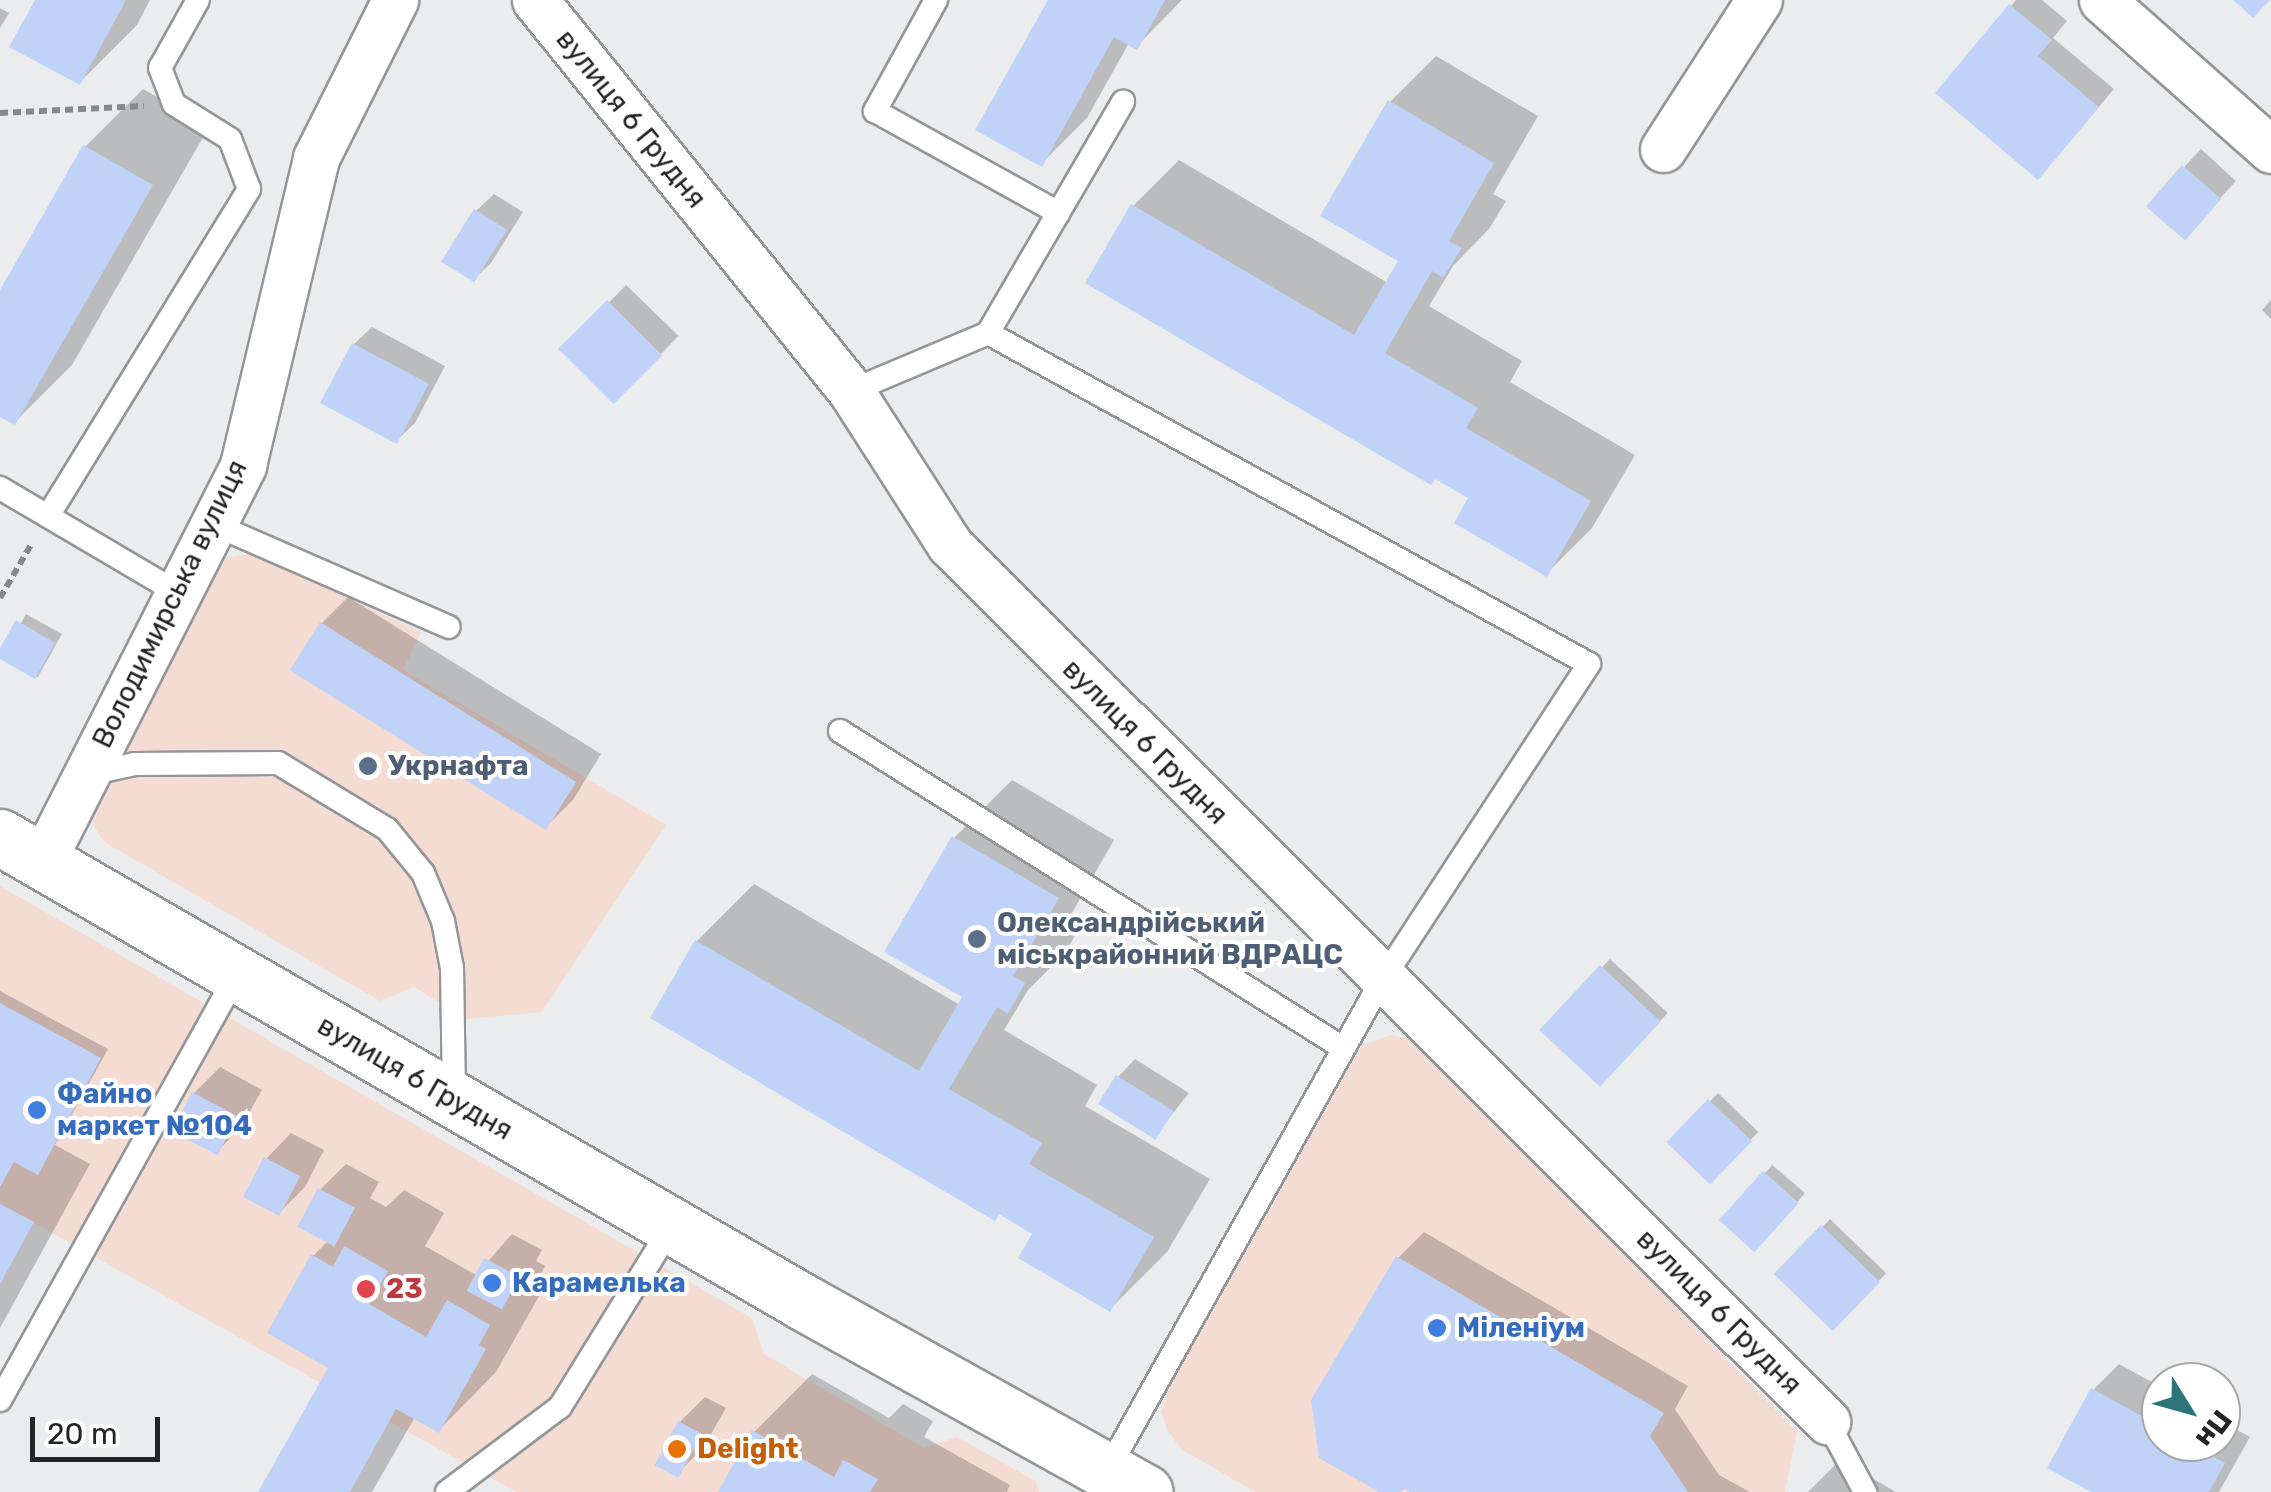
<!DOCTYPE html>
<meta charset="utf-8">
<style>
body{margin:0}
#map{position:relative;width:2271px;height:1492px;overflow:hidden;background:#eaecee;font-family:Rubik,sans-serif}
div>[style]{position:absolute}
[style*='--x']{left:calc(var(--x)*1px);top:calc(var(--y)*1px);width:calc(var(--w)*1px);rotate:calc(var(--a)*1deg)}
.commercial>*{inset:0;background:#f5dcd3}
.shadow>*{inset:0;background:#0003;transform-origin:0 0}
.building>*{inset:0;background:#c0d2f8;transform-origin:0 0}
.path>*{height:6px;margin-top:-3px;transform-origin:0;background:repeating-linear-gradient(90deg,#868889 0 8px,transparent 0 13px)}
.roads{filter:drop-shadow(2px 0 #959699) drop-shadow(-2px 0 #959699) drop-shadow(0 2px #959699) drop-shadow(0 -2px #959699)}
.lane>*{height:22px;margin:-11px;padding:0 11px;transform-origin:11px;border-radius:11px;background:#fff}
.street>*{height:45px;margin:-22.5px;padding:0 22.5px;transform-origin:22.5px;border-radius:22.5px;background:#fff}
.secondary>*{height:55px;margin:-27.5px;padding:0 27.5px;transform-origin:27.5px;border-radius:27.5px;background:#fff}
.dots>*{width:28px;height:28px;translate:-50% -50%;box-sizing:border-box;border:5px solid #fff;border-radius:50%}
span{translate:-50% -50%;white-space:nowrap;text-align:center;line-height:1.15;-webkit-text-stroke:8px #fff;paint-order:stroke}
.street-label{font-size:28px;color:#232425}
.service-label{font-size:28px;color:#4e5e75;font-weight:700}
.left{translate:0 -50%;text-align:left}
.shop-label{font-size:28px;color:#366cbe;font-weight:700}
.health-label{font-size:28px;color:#be3a42;font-weight:700}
.food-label{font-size:28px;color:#c56008;font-weight:700}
.north{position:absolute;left:2141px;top:1362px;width:100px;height:100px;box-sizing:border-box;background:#fff;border:2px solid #a7a7a8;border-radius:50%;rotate:127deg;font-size:28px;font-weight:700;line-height:40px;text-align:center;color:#232425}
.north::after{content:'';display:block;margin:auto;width:35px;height:45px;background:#2c7679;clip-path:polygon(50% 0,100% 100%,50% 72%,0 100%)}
.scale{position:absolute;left:30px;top:1417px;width:130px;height:45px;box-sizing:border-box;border:5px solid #232425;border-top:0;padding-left:12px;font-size:30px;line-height:35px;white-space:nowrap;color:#232425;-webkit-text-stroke:8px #fff;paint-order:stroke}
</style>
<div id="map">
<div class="commercial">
<i style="clip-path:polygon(251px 553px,421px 632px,403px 670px,666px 825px,542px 1012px,466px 1019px,414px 987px,380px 1001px,104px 842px,92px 823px,117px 740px,226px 558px)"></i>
<i style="clip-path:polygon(0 886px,752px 1318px,764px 1354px,924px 1448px,957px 1437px,1036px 1481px,1039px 1492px,516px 1492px,0 1204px)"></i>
<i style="clip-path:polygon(1392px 1035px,1412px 1040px,1430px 1055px,1797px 1432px,1785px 1492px,1255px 1492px,1181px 1449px,1167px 1430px,1161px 1412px,1168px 1390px,1362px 1045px)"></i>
</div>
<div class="shadow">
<i style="clip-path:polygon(37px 0,150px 0,137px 25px,80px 82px)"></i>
<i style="clip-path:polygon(1051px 0,1182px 0,1136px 47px,1129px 43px,1087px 118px,1041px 164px)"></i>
<i style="clip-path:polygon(2016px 0,2042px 0,2067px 21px,2053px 38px,2114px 89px,2055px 159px,2011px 6px)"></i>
<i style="clip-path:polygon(0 8px,9px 13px,0 28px)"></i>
<i style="clip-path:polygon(1436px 56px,1538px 116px,1493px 194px,1506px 201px,1489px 229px,1453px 266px,1429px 306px,1522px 361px,1510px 382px,1635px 455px,1592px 528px,1546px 574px,1471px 497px,1133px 206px,1179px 160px,1388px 283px,1401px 261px,1390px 102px)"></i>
<i style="clip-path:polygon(143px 89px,209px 127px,72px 365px,15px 422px,0 414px,0 295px,85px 147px)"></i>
<i style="clip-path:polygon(2201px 149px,2236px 181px,2200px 220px,2148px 206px)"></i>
<i style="clip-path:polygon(494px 194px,523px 212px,491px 263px,473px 280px,476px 211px)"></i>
<i style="left:626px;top:285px;width:73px;height:91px;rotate:44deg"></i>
<i style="clip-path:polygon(2271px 300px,2271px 319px,2262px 310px)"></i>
<i style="clip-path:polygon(372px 327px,445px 366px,415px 423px,397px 440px,354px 344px)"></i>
<i style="clip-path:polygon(348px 597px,601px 754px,573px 800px,547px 826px,294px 669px,322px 623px)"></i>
<i style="left:26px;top:614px;width:41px;height:50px;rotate:29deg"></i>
<i style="clip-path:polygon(1012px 780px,1114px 840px,1069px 918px,1081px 925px,1065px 953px,1028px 990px,1004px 1030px,1097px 1085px,1085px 1106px,1210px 1179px,1167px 1252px,1110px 1309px,1036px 1233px,697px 941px,754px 884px,960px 1005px,965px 996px,954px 838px)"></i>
<i style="left:1610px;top:959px;width:79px;height:98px;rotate:43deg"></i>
<i style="clip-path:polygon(0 991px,108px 1049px,55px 1145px,90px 1164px,0 1328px)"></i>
<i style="clip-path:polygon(1135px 1059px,1189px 1093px,1155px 1136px,1118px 1077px)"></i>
<i style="clip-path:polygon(220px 1067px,262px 1090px,241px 1127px,216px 1153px,174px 1130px,194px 1093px)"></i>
<i style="left:1718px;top:1093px;width:56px;height:69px;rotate:44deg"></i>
<i style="clip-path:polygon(291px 1133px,324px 1150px,305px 1187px,279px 1213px,266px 1159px)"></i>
<i style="clip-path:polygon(346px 1164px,379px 1182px,370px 1198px,386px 1207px,404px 1190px,444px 1213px,425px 1246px,476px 1275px,512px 1234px,542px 1250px,536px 1261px,545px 1266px,535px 1286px,542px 1291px,496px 1372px,439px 1430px,415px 1417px,372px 1492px,261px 1492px,332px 1367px,313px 1256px,328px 1241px,320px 1190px)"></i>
<i style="clip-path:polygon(1772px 1165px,1805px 1193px,1764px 1241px,1765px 1173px)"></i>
<i style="left:1830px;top:1219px;width:78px;height:75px;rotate:44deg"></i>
<i style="clip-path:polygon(1424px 1232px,1688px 1386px,1675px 1409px,1719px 1475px,1750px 1492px,1415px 1492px,1405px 1487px,1400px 1492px,1384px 1492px,1398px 1258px)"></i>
<i style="clip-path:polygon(2119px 1364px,2161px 1387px,2161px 1442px,2221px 1442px,2221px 1421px,2250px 1437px,2219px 1492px,2096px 1492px,2093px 1390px)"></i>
<i style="clip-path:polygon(812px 1374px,889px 1418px,903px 1404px,933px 1421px,924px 1437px,1010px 1485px,1007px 1492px,720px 1492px,754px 1432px)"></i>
<i style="clip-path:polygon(705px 1397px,726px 1408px,703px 1448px,677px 1474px,680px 1422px)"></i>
<i style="clip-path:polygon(1840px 1460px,1896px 1492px,1808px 1492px)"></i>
</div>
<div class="building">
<i style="clip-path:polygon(35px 0,126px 0,80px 85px,9px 47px)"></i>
<i style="clip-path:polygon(1048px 0,1165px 0,1137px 50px,1114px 37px,1042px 167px,975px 130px)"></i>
<i style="clip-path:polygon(2233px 0,2270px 0,2253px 18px)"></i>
<i style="clip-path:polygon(2009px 4px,2052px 40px,2038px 56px,2099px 107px,2038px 180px,1935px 93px)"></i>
<i style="clip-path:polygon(1388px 100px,1494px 163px,1449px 241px,1462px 248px,1443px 278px,1432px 271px,1385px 353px,1478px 408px,1466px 428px,1591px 501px,1547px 577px,1454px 523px,1468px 498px,1435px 479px,1431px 485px,1085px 283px,1131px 204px,1354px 335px,1398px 261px,1320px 216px)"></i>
<i style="clip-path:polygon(83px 145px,153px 185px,15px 425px,0 417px,0 290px)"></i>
<i style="left:2182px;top:165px;width:52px;height:55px;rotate:41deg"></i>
<i style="left:474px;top:209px;width:39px;height:62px;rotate:32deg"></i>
<i style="left:607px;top:300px;width:78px;height:69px;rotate:45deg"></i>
<i style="left:352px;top:343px;width:87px;height:68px;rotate:28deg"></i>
<i style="clip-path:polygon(16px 620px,55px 643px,35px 679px,0 659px,0 648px)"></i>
<i style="left:320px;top:622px;width:302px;height:57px;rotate:32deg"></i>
<i style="clip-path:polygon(952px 836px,1059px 898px,1013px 976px,1025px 983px,1008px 1014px,997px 1007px,949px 1089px,1042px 1143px,1029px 1164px,1154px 1237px,1110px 1312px,1018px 1258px,1032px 1234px,999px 1214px,995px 1221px,650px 1018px,695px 940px,919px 1071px,962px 997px,884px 952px)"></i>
<i style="left:1600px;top:965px;width:83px;height:89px;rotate:43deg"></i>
<i style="clip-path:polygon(0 1003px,101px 1058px,38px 1175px,14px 1162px,0 1187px)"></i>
<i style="left:1116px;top:1075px;width:68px;height:34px;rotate:32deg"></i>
<i style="left:192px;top:1092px;width:52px;height:44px;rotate:28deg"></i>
<i style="left:1708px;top:1099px;width:61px;height:60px;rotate:44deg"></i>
<i style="left:264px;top:1157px;width:41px;height:45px;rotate:28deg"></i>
<i style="left:1763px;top:1171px;width:48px;height:66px;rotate:42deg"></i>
<i style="left:318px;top:1188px;width:42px;height:44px;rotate:28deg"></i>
<i style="clip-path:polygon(0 1204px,34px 1222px,0 1284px)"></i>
<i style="left:1821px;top:1225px;width:82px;height:68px;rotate:44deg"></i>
<i style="clip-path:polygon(344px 1246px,388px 1271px,369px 1304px,426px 1337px,447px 1300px,490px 1325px,479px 1345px,486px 1349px,439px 1433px,396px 1409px,350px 1492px,258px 1492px,328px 1368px,267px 1333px,311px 1254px,333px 1267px)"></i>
<i style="clip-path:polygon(1396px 1256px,1664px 1413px,1650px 1436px,1688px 1492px,1410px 1492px,1403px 1488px,1400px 1492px,1379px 1492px,1319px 1458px,1311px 1400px)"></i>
<i style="left:484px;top:1258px;width:40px;height:37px;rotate:28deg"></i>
<i style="clip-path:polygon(2091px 1388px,2161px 1427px,2161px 1442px,2187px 1442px,2225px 1463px,2209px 1492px,2091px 1492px,2047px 1468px)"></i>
<i style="left:678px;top:1421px;width:27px;height:50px;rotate:28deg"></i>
<i style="clip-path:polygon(752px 1430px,834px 1477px,843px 1460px,878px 1479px,870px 1492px,718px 1492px)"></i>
</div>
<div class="path">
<i style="--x:0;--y:113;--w:144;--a:-2.8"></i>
<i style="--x:0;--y:598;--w:64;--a:-59.8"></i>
</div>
<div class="roads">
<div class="lane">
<i style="--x:936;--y:0;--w:127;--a:118.8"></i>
<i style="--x:875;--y:111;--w:210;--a:29"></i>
<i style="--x:988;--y:333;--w:268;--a:-59.7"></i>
<i style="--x:851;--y:391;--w:149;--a:-22.9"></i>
<i style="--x:988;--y:333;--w:686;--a:28.84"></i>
<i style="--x:1589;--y:664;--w:378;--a:123.2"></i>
<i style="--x:1382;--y:980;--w:563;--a:119.25"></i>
<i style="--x:0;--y:488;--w:207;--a:30.5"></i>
<i style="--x:48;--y:516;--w:384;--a:-58.4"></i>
<i style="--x:249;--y:189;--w:53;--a:-110.8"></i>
<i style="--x:230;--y:139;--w:66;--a:-148"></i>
<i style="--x:174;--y:104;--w:39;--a:-111"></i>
<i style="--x:160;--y:68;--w:78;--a:-60.8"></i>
<i style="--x:213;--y:524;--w:257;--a:23.6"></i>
<i style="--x:840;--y:731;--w:595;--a:32.22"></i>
<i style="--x:89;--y:774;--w:47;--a:-12.3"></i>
<i style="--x:135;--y:764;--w:143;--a:-0.4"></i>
<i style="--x:278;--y:763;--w:127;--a:31.2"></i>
<i style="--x:387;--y:829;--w:57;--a:50.7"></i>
<i style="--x:423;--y:873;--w:52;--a:67.4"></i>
<i style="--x:443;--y:921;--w:48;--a:79.2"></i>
<i style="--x:452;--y:968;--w:129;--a:89.1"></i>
<i style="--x:0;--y:1400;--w:487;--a:-60.9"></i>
<i style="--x:1827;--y:1421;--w:81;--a:61.8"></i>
<i style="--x:447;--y:1492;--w:141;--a:-37"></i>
<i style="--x:560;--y:1407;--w:213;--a:-58.3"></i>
</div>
<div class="street">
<i style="--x:535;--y:0;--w:503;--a:51.06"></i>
<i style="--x:851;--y:391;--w:183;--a:57.3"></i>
<i style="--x:950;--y:545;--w:1240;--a:44.97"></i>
<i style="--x:2102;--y:0;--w:226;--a:41.6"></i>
<i style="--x:1663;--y:149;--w:177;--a:-57.2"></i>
<i style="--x:42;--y:862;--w:445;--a:-63.1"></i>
<i style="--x:243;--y:465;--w:316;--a:-76.6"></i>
<i style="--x:316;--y:158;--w:177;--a:-63.4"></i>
</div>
<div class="secondary">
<i style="--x:0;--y:837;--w:928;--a:30.07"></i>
<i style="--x:803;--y:1302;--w:391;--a:29.1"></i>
</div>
</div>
<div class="dots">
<i style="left:368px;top:766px;background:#5c6f8a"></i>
<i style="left:977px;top:939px;background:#5c6f8a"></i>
<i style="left:37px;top:1110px;background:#3f7fe0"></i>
<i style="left:492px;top:1283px;background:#3f7fe0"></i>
<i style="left:366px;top:1289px;background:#e0444e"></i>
<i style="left:1437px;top:1328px;background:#3f7fe0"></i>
<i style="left:677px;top:1449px;background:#e8710a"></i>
</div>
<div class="street-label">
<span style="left:631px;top:119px;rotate:51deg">вулиця 6 Грудня</span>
<span style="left:170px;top:604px;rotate:-64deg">Володимирська вулиця</span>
<span style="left:1145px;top:742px;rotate:45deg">вулиця 6 Грудня</span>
<span style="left:415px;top:1078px;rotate:30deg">вулиця 6 Грудня</span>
<span style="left:1719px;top:1312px;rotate:45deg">вулиця 6 Грудня</span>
</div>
<div class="service-label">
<span class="left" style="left:388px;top:766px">Укрнафта</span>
<span class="left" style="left:997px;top:939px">Олександрійський<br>міськрайонний ВДРАЦС</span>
</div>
<div class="shop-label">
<span class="left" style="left:57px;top:1110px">Файно<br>маркет №104</span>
<span class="left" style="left:512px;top:1283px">Карамелька</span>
<span class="left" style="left:1457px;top:1328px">Міленіум</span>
</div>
<div class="health-label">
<span class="left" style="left:386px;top:1289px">23</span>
</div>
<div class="food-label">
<span class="left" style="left:697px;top:1449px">Delight</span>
</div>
<div class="north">Пн</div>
<div class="scale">20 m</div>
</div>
